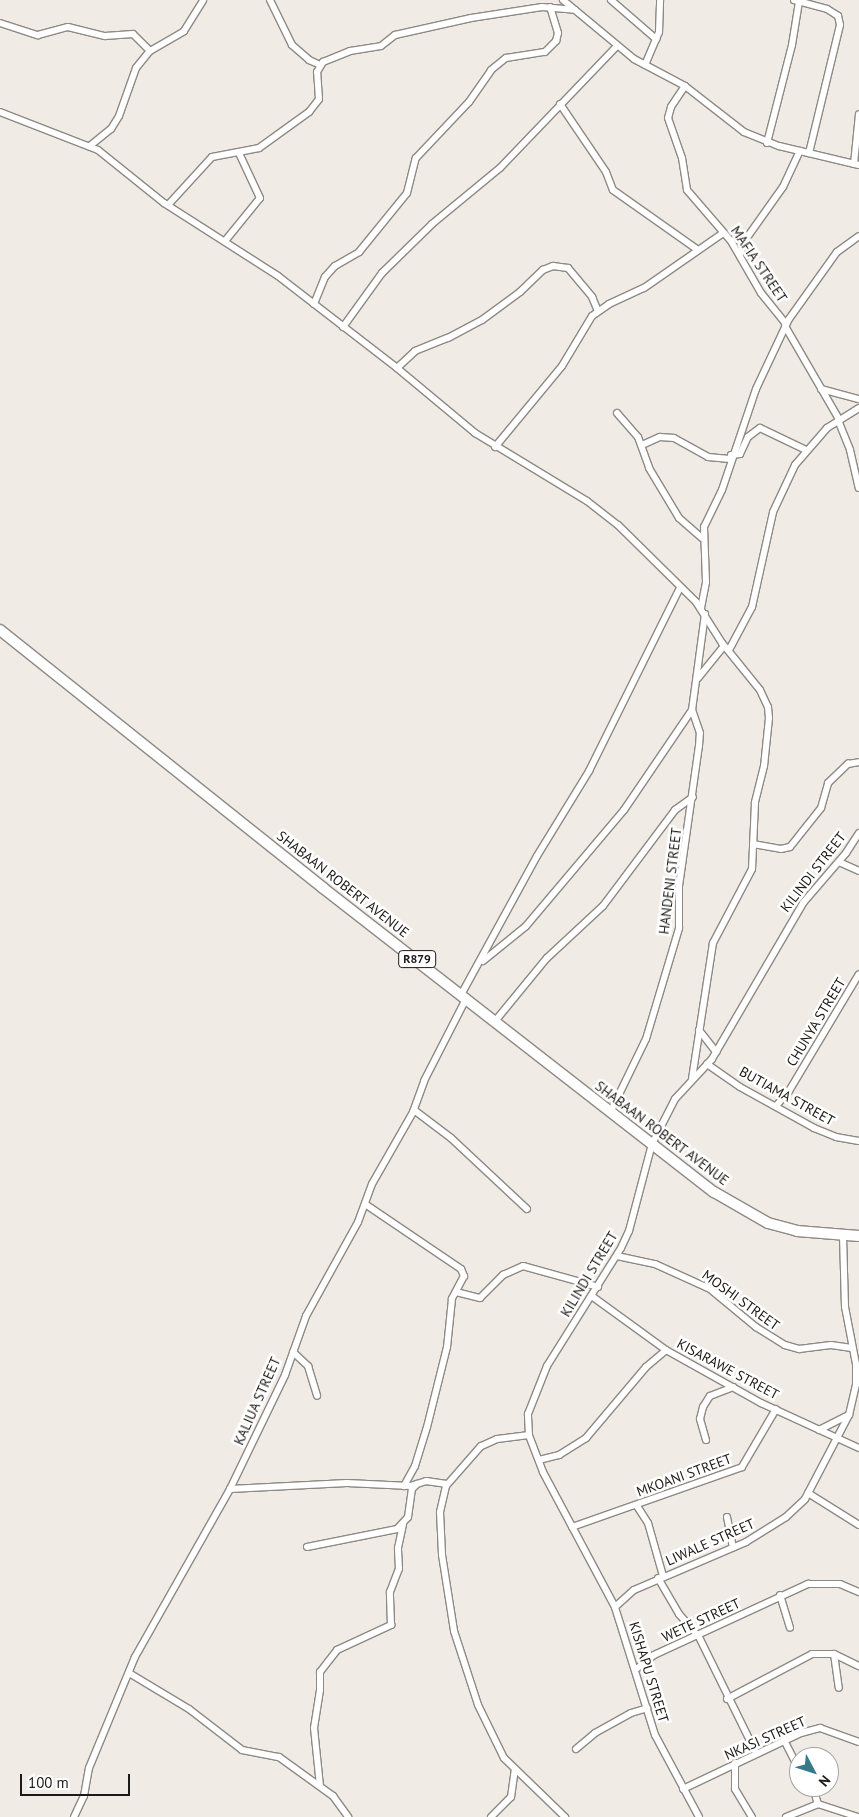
<!DOCTYPE html>
<style>
body{margin:0}
#map{position:relative;width:859px;height:1817px;overflow:hidden;background:#f1ebe6;font-family:"PT Sans",sans-serif}
div>[style]{position:absolute}
[style*='--x']{left:calc(var(--x)*1px);top:calc(var(--y)*1px);width:calc(var(--w)*1px);rotate:calc(var(--a)*1deg)}
.roads{filter:drop-shadow(1px 0 #8e8984) drop-shadow(-1px 0 #8e8984) drop-shadow(0 1px #8e8984) drop-shadow(0 -1px #8e8984)}
.minor>*{height:6px;margin:-3px;padding:0 3px;transform-origin:3px;border-radius:3px;background:#fff}
.primary>*{height:10px;margin:-5px;padding:0 5px;transform-origin:5px;border-radius:5px;background:#fff}
span{translate:-50% -50%;white-space:nowrap;text-align:center;line-height:1.15;-webkit-text-stroke:5px #fff;paint-order:stroke}
.shield-label span{padding:1px 4px;background:#fff;border:1px solid;border-radius:4px;-webkit-text-stroke-width:0}
.shield-label{font-size:12px;color:#1c1a18;font-weight:700}
.street-label{font-size:14px;color:#1c1a18}
.north{position:absolute;left:789px;top:1747px;width:50px;height:50px;box-sizing:border-box;background:#fff;border:1px solid #a4a3a3;border-radius:50%;rotate:130deg;font-size:14px;font-weight:700;line-height:20px;text-align:center;color:#1c1a18}
.north::after{content:'';display:block;margin:auto;width:18px;height:22px;background:#37798b;clip-path:polygon(50% 0,100% 100%,50% 72%,0 100%)}
.scale{position:absolute;left:20px;top:1774px;width:110px;height:22px;box-sizing:border-box;border:2px solid #1c1a18;border-top:0;padding-left:6px;font-size:15px;line-height:18px;white-space:nowrap;color:#1c1a18;-webkit-text-stroke:4px #fff;paint-order:stroke}
</style>
<div id="map">
<div class="roads">
<div class="minor">
<i style="--x:270;--y:0;--w:50;--a:63.9"></i>
<i style="--x:292;--y:45;--w:23;--a:41"></i>
<i style="--x:309;--y:60;--w:12;--a:24"></i>
<i style="--x:563;--y:0;--w:92;--a:39.7"></i>
<i style="--x:634;--y:59;--w:58;--a:27.9"></i>
<i style="--x:685;--y:86;--w:75;--a:37.9"></i>
<i style="--x:744;--y:132;--w:38;--a:22"></i>
<i style="--x:779;--y:146;--w:82;--a:13.4"></i>
<i style="--x:611;--y:0;--w:60;--a:40.9"></i>
<i style="--x:794;--y:0;--w:34;--a:15"></i>
<i style="--x:827;--y:9;--w:13;--a:32"></i>
<i style="--x:838;--y:16;--w:9;--a:77"></i>
<i style="--x:840;--y:25;--w:132;--a:103.6"></i>
<i style="--x:0;--y:23;--w:40;--a:18"></i>
<i style="--x:38;--y:35;--w:31;--a:-15"></i>
<i style="--x:68;--y:27;--w:38;--a:14"></i>
<i style="--x:105;--y:36;--w:28;--a:-4"></i>
<i style="--x:133;--y:34;--w:24;--a:45"></i>
<i style="--x:645;--y:65;--w:36;--a:-67"></i>
<i style="--x:659;--y:32;--w:32;--a:-88"></i>
<i style="--x:685;--y:86;--w:25;--a:124"></i>
<i style="--x:671;--y:107;--w:11;--a:105"></i>
<i style="--x:668;--y:118;--w:42;--a:70.7"></i>
<i style="--x:682;--y:158;--w:32;--a:81"></i>
<i style="--x:687;--y:190;--w:67;--a:49.2"></i>
<i style="--x:731;--y:241;--w:60;--a:60"></i>
<i style="--x:761;--y:293;--w:40;--a:51"></i>
<i style="--x:560;--y:104;--w:82;--a:55.9"></i>
<i style="--x:606;--y:172;--w:19;--a:69"></i>
<i style="--x:613;--y:190;--w:104;--a:35.2"></i>
<i style="--x:0;--y:112;--w:105;--a:21.2"></i>
<i style="--x:98;--y:150;--w:85;--a:38.8"></i>
<i style="--x:164;--y:203;--w:135;--a:32.6"></i>
<i style="--x:278;--y:276;--w:150;--a:37.7"></i>
<i style="--x:397;--y:368;--w:102;--a:39.8"></i>
<i style="--x:475;--y:433;--w:131;--a:31.3"></i>
<i style="--x:587;--y:501;--w:39;--a:38"></i>
<i style="--x:618;--y:525;--w:110;--a:44.6"></i>
<i style="--x:696;--y:602;--w:49;--a:57.6"></i>
<i style="--x:722;--y:643;--w:60;--a:51"></i>
<i style="--x:760;--y:690;--w:19;--a:65"></i>
<i style="--x:768;--y:707;--w:11;--a:85"></i>
<i style="--x:769;--y:718;--w:48;--a:95.9"></i>
<i style="--x:764;--y:766;--w:38;--a:104"></i>
<i style="--x:755;--y:803;--w:66;--a:92.6"></i>
<i style="--x:752;--y:869;--w:84;--a:117.8"></i>
<i style="--x:713;--y:943;--w:138;--a:98.8"></i>
<i style="--x:767;--y:143;--w:101;--a:-75.7"></i>
<i style="--x:792;--y:45;--w:44;--a:-80.8"></i>
<i style="--x:91;--y:145;--w:26;--a:-39"></i>
<i style="--x:111;--y:129;--w:15;--a:-58"></i>
<i style="--x:119;--y:116;--w:51;--a:-70.5"></i>
<i style="--x:136;--y:68;--w:22;--a:-51"></i>
<i style="--x:150;--y:51;--w:39;--a:-30"></i>
<i style="--x:184;--y:31;--w:36;--a:-58"></i>
<i style="--x:854;--y:164;--w:50;--a:-84.3"></i>
<i style="--x:168;--y:205;--w:65;--a:-47.5"></i>
<i style="--x:212;--y:157;--w:48;--a:-10.8"></i>
<i style="--x:259;--y:148;--w:62;--a:-35.8"></i>
<i style="--x:309;--y:112;--w:16;--a:-52"></i>
<i style="--x:319;--y:99;--w:27;--a:-94"></i>
<i style="--x:317;--y:72;--w:12;--a:-59"></i>
<i style="--x:323;--y:62;--w:29;--a:-22"></i>
<i style="--x:350;--y:51;--w:31;--a:-9"></i>
<i style="--x:381;--y:46;--w:18;--a:-38"></i>
<i style="--x:395;--y:35;--w:78;--a:-12.6"></i>
<i style="--x:471;--y:18;--w:72;--a:-8.8"></i>
<i style="--x:542;--y:7;--w:33;--a:5"></i>
<i style="--x:225;--y:241;--w:55;--a:-50.9"></i>
<i style="--x:260;--y:198;--w:50;--a:-115"></i>
<i style="--x:740;--y:254;--w:16;--a:-68"></i>
<i style="--x:746;--y:239;--w:64;--a:-54.6"></i>
<i style="--x:783;--y:187;--w:40;--a:-65"></i>
<i style="--x:314;--y:304;--w:29;--a:-68"></i>
<i style="--x:325;--y:277;--w:15;--a:-48"></i>
<i style="--x:335;--y:266;--w:28;--a:-30"></i>
<i style="--x:359;--y:252;--w:76;--a:-50.9"></i>
<i style="--x:407;--y:193;--w:36;--a:-76"></i>
<i style="--x:416;--y:158;--w:77;--a:-46.6"></i>
<i style="--x:469;--y:102;--w:39;--a:-55"></i>
<i style="--x:491;--y:70;--w:19;--a:-39"></i>
<i style="--x:506;--y:58;--w:39;--a:-9"></i>
<i style="--x:545;--y:52;--w:16;--a:-45"></i>
<i style="--x:556;--y:41;--w:8;--a:-76"></i>
<i style="--x:558;--y:33;--w:27;--a:-107"></i>
<i style="--x:785;--y:326;--w:108;--a:59.9"></i>
<i style="--x:343;--y:327;--w:67;--a:-54.2"></i>
<i style="--x:382;--y:273;--w:70;--a:-44.4"></i>
<i style="--x:432;--y:224;--w:88;--a:-39.5"></i>
<i style="--x:500;--y:168;--w:169;--a:-46.2"></i>
<i style="--x:397;--y:368;--w:25;--a:-43"></i>
<i style="--x:415;--y:351;--w:35;--a:-22"></i>
<i style="--x:448;--y:338;--w:38;--a:-28"></i>
<i style="--x:482;--y:320;--w:47;--a:-36.4"></i>
<i style="--x:520;--y:292;--w:32;--a:-44"></i>
<i style="--x:543;--y:270;--w:11;--a:-22"></i>
<i style="--x:553;--y:266;--w:15;--a:8"></i>
<i style="--x:568;--y:268;--w:38;--a:50"></i>
<i style="--x:592;--y:297;--w:15;--a:67"></i>
<i style="--x:821;--y:389;--w:39;--a:15"></i>
<i style="--x:617;--y:413;--w:32;--a:49"></i>
<i style="--x:638;--y:437;--w:33;--a:70"></i>
<i style="--x:649;--y:468;--w:58;--a:59"></i>
<i style="--x:679;--y:518;--w:30;--a:41"></i>
<i style="--x:838;--y:420;--w:32;--a:68"></i>
<i style="--x:850;--y:450;--w:39;--a:77"></i>
<i style="--x:642;--y:445;--w:20;--a:-24"></i>
<i style="--x:660;--y:437;--w:14;--a:4"></i>
<i style="--x:674;--y:438;--w:39;--a:29"></i>
<i style="--x:708;--y:457;--w:22;--a:5"></i>
<i style="--x:495;--y:447;--w:105;--a:-50.4"></i>
<i style="--x:562;--y:366;--w:58;--a:-59"></i>
<i style="--x:592;--y:316;--w:21;--a:-35"></i>
<i style="--x:609;--y:304;--w:38;--a:-25"></i>
<i style="--x:644;--y:288;--w:96;--a:-34.8"></i>
<i style="--x:731;--y:455;--w:9;--a:-6"></i>
<i style="--x:740;--y:454;--w:19;--a:-65"></i>
<i style="--x:748;--y:437;--w:15;--a:-37"></i>
<i style="--x:760;--y:428;--w:51;--a:25.6"></i>
<i style="--x:701;--y:608;--w:26;--a:-79"></i>
<i style="--x:706;--y:582;--w:55;--a:-92.1"></i>
<i style="--x:704;--y:527;--w:41;--a:-64.1"></i>
<i style="--x:722;--y:490;--w:107;--a:-71.4"></i>
<i style="--x:756;--y:389;--w:77;--a:-64.8"></i>
<i style="--x:789;--y:319;--w:82;--a:-54.4"></i>
<i style="--x:837;--y:252;--w:27;--a:-36"></i>
<i style="--x:729;--y:650;--w:49;--a:-61.9"></i>
<i style="--x:752;--y:607;--w:97;--a:-77.5"></i>
<i style="--x:773;--y:512;--w:52;--a:-64.9"></i>
<i style="--x:795;--y:465;--w:49;--a:-49.1"></i>
<i style="--x:827;--y:428;--w:38;--a:-32"></i>
<i style="--x:698;--y:678;--w:41;--a:-50.9"></i>
<i style="--x:753;--y:844;--w:28;--a:10"></i>
<i style="--x:781;--y:849;--w:9;--a:-13"></i>
<i style="--x:790;--y:847;--w:50;--a:-51.5"></i>
<i style="--x:821;--y:808;--w:26;--a:-74"></i>
<i style="--x:828;--y:783;--w:28;--a:-44"></i>
<i style="--x:848;--y:764;--w:11;--a:-10"></i>
<i style="--x:839;--y:862;--w:22;--a:24"></i>
<i style="--x:483;--y:961;--w:55;--a:-39.1"></i>
<i style="--x:526;--y:926;--w:152;--a:-49.8"></i>
<i style="--x:624;--y:810;--w:121;--a:-55.8"></i>
<i style="--x:462;--y:993;--w:156;--a:-61.3"></i>
<i style="--x:537;--y:856;--w:100;--a:-58.5"></i>
<i style="--x:589;--y:771;--w:204;--a:-63.6"></i>
<i style="--x:496;--y:1020;--w:80;--a:-50.6"></i>
<i style="--x:547;--y:958;--w:76;--a:-42.9"></i>
<i style="--x:603;--y:906;--w:120;--a:-53.1"></i>
<i style="--x:675;--y:810;--w:22;--a:-36"></i>
<i style="--x:699;--y:1030;--w:28;--a:52"></i>
<i style="--x:707;--y:1064;--w:40;--a:34.9"></i>
<i style="--x:740;--y:1087;--w:85;--a:29"></i>
<i style="--x:814;--y:1128;--w:24;--a:22"></i>
<i style="--x:836;--y:1137;--w:23;--a:10"></i>
<i style="--x:776;--y:1106;--w:20;--a:-49"></i>
<i style="--x:789;--y:1091;--w:136;--a:-59.1"></i>
<i style="--x:414;--y:1110;--w:46;--a:37.1"></i>
<i style="--x:451;--y:1138;--w:104;--a:43.1"></i>
<i style="--x:610;--y:1113;--w:82;--a:-64.1"></i>
<i style="--x:646;--y:1039;--w:116;--a:-73.4"></i>
<i style="--x:679;--y:928;--w:42;--a:-90"></i>
<i style="--x:679;--y:886;--w:141;--a:-81.9"></i>
<i style="--x:699;--y:746;--w:13;--a:-86"></i>
<i style="--x:700;--y:733;--w:24;--a:-109"></i>
<i style="--x:692;--y:710;--w:97;--a:-82.3"></i>
<i style="--x:365;--y:1204;--w:116;--a:34.1"></i>
<i style="--x:461;--y:1269;--w:8;--a:67"></i>
<i style="--x:464;--y:1276;--w:26;--a:118"></i>
<i style="--x:452;--y:1299;--w:48;--a:95.9"></i>
<i style="--x:447;--y:1347;--w:82;--a:104"></i>
<i style="--x:427;--y:1427;--w:41;--a:107.1"></i>
<i style="--x:415;--y:1466;--w:23;--a:119"></i>
<i style="--x:617;--y:1256;--w:39;--a:12"></i>
<i style="--x:655;--y:1264;--w:60;--a:24.4"></i>
<i style="--x:710;--y:1289;--w:60;--a:39.6"></i>
<i style="--x:756;--y:1327;--w:34;--a:32"></i>
<i style="--x:785;--y:1345;--w:15;--a:16"></i>
<i style="--x:799;--y:1349;--w:32;--a:-7"></i>
<i style="--x:831;--y:1345;--w:21;--a:8"></i>
<i style="--x:456;--y:1292;--w:25;--a:14"></i>
<i style="--x:480;--y:1298;--w:33;--a:-45"></i>
<i style="--x:503;--y:1275;--w:22;--a:-24"></i>
<i style="--x:523;--y:1266;--w:78;--a:15.6"></i>
<i style="--x:593;--y:1297;--w:90;--a:36"></i>
<i style="--x:666;--y:1350;--w:109;--a:29.2"></i>
<i style="--x:761;--y:1403;--w:108;--a:24.7"></i>
<i style="--x:293;--y:1352;--w:21;--a:43"></i>
<i style="--x:308;--y:1366;--w:31;--a:73"></i>
<i style="--x:819;--y:1430;--w:34;--a:-27"></i>
<i style="--x:849;--y:1415;--w:32;--a:-77"></i>
<i style="--x:856;--y:1384;--w:20;--a:-90"></i>
<i style="--x:856;--y:1364;--w:58;--a:-100.9"></i>
<i style="--x:845;--y:1307;--w:71;--a:-91.6"></i>
<i style="--x:529;--y:1435;--w:32;--a:173"></i>
<i style="--x:497;--y:1439;--w:17;--a:156"></i>
<i style="--x:481;--y:1446;--w:53;--a:131.2"></i>
<i style="--x:446;--y:1486;--w:27;--a:103"></i>
<i style="--x:440;--y:1512;--w:43;--a:87.3"></i>
<i style="--x:442;--y:1555;--w:77;--a:81"></i>
<i style="--x:454;--y:1631;--w:78;--a:72"></i>
<i style="--x:478;--y:1705;--w:59;--a:63.9"></i>
<i style="--x:504;--y:1758;--w:85;--a:44"></i>
<i style="--x:706;--y:1440;--w:22;--a:-106"></i>
<i style="--x:700;--y:1419;--w:12;--a:-76"></i>
<i style="--x:703;--y:1407;--w:13;--a:-58"></i>
<i style="--x:710;--y:1396;--w:25;--a:-21"></i>
<i style="--x:539;--y:1460;--w:21;--a:-14"></i>
<i style="--x:559;--y:1455;--w:32;--a:-32"></i>
<i style="--x:586;--y:1438;--w:93;--a:-49.8"></i>
<i style="--x:646;--y:1367;--w:26;--a:-40"></i>
<i style="--x:230;--y:1489;--w:117;--a:-2.9"></i>
<i style="--x:347;--y:1483;--w:63;--a:2.7"></i>
<i style="--x:410;--y:1486;--w:17;--a:-17"></i>
<i style="--x:426;--y:1481;--w:21;--a:8"></i>
<i style="--x:808;--y:1493;--w:60;--a:32.1"></i>
<i style="--x:637;--y:1506;--w:20;--a:57"></i>
<i style="--x:648;--y:1523;--w:55;--a:74.2"></i>
<i style="--x:727;--y:1517;--w:31;--a:79"></i>
<i style="--x:572;--y:1527;--w:180;--a:-19.4"></i>
<i style="--x:742;--y:1467;--w:67;--a:-59.6"></i>
<i style="--x:307;--y:1547;--w:92;--a:-11.3"></i>
<i style="--x:397;--y:1529;--w:16;--a:-47"></i>
<i style="--x:408;--y:1517;--w:28;--a:-82"></i>
<i style="--x:412;--y:1489;--w:7;--a:-45"></i>
<i style="--x:658;--y:1578;--w:42;--a:59.7"></i>
<i style="--x:679;--y:1614;--w:30;--a:49"></i>
<i style="--x:699;--y:1637;--w:129;--a:63.8"></i>
<i style="--x:780;--y:1595;--w:34;--a:73"></i>
<i style="--x:615;--y:1607;--w:25;--a:-42"></i>
<i style="--x:634;--y:1590;--w:122;--a:-23.2"></i>
<i style="--x:746;--y:1542;--w:47;--a:-32"></i>
<i style="--x:786;--y:1517;--w:26;--a:-43"></i>
<i style="--x:805;--y:1499;--w:95;--a:-62.4"></i>
<i style="--x:834;--y:1654;--w:34;--a:82"></i>
<i style="--x:635;--y:1670;--w:24;--a:-38"></i>
<i style="--x:654;--y:1655;--w:170;--a:-24.8"></i>
<i style="--x:808;--y:1584;--w:32;--a:0"></i>
<i style="--x:840;--y:1584;--w:21;--a:23"></i>
<i style="--x:129;--y:1673;--w:70;--a:31"></i>
<i style="--x:189;--y:1709;--w:67;--a:37.7"></i>
<i style="--x:242;--y:1750;--w:38;--a:11"></i>
<i style="--x:279;--y:1757;--w:67;--a:35.8"></i>
<i style="--x:333;--y:1796;--w:26;--a:54"></i>
<i style="--x:727;--y:1699;--w:96;--a:-27.9"></i>
<i style="--x:812;--y:1654;--w:22;--a:0"></i>
<i style="--x:834;--y:1654;--w:28;--a:26"></i>
<i style="--x:784;--y:1740;--w:33;--a:63"></i>
<i style="--x:576;--y:1749;--w:25;--a:-40"></i>
<i style="--x:595;--y:1733;--w:41;--a:-29.1"></i>
<i style="--x:631;--y:1713;--w:17;--a:-17"></i>
<i style="--x:735;--y:1763;--w:26;--a:90"></i>
<i style="--x:735;--y:1789;--w:33;--a:59"></i>
<i style="--x:320;--y:1786;--w:58;--a:-95.9"></i>
<i style="--x:314;--y:1728;--w:38;--a:-81"></i>
<i style="--x:320;--y:1690;--w:18;--a:-90"></i>
<i style="--x:320;--y:1672;--w:28;--a:-52"></i>
<i style="--x:337;--y:1650;--w:60;--a:-24.8"></i>
<i style="--x:391;--y:1625;--w:33;--a:-92"></i>
<i style="--x:390;--y:1592;--w:25;--a:-69"></i>
<i style="--x:399;--y:1569;--w:21;--a:-93"></i>
<i style="--x:398;--y:1548;--w:24;--a:-78"></i>
<i style="--x:813;--y:1787;--w:18;--a:74"></i>
<i style="--x:683;--y:1789;--w:131;--a:-25.4"></i>
<i style="--x:801;--y:1733;--w:20;--a:-15"></i>
<i style="--x:820;--y:1728;--w:41;--a:19.7"></i>
<i style="--x:74;--y:1817;--w:23;--a:-65"></i>
<i style="--x:84;--y:1796;--w:28;--a:-80"></i>
<i style="--x:89;--y:1768;--w:120;--a:-67.5"></i>
<i style="--x:135;--y:1657;--w:193;--a:-60.5"></i>
<i style="--x:230;--y:1489;--w:127;--a:-64.2"></i>
<i style="--x:285;--y:1375;--w:63;--a:-70.4"></i>
<i style="--x:306;--y:1316;--w:107;--a:-61"></i>
<i style="--x:358;--y:1222;--w:40;--a:-69.8"></i>
<i style="--x:372;--y:1184;--w:83;--a:-60.3"></i>
<i style="--x:413;--y:1112;--w:33;--a:-70"></i>
<i style="--x:424;--y:1081;--w:94;--a:-62.9"></i>
<i style="--x:491;--y:1817;--w:28;--a:-45"></i>
<i style="--x:511;--y:1797;--w:28;--a:-82"></i>
<i style="--x:699;--y:1817;--w:93;--a:-118.2"></i>
<i style="--x:655;--y:1735;--w:134;--a:-107.4"></i>
<i style="--x:615;--y:1607;--w:153;--a:-118.1"></i>
<i style="--x:543;--y:1472;--w:40;--a:-111"></i>
<i style="--x:529;--y:1435;--w:21;--a:-93"></i>
<i style="--x:528;--y:1414;--w:52;--a:-68.4"></i>
<i style="--x:547;--y:1366;--w:139;--a:-57.9"></i>
<i style="--x:621;--y:1248;--w:19;--a:-65"></i>
<i style="--x:629;--y:1231;--w:90;--a:-75.2"></i>
<i style="--x:652;--y:1144;--w:51;--a:-62.9"></i>
<i style="--x:675;--y:1099;--w:54;--a:-47.2"></i>
<i style="--x:712;--y:1059;--w:181;--a:-59.7"></i>
<i style="--x:803;--y:903;--w:66;--a:-49.3"></i>
<i style="--x:846;--y:853;--w:24;--a:-57"></i>
<i style="--x:786;--y:1817;--w:35;--a:-22"></i>
<i style="--x:818;--y:1804;--w:42;--a:18"></i>
</div>
<div class="primary">
<i style="--x:0;--y:630;--w:413;--a:38.6"></i>
<i style="--x:323;--y:888;--w:495;--a:37.9"></i>
<i style="--x:714;--y:1192;--w:62;--a:29.9"></i>
<i style="--x:768;--y:1223;--w:30;--a:15"></i>
<i style="--x:797;--y:1231;--w:62;--a:4.6"></i>
</div>
</div>
<div class="shield-label">
<span style="left:417px;top:959px">R879</span>
</div>
<div class="street-label">
<span style="left:759px;top:264px;rotate:56deg">MAFIA STREET</span>
<span style="left:813px;top:872px;rotate:-52deg">KILINDI STREET</span>
<span style="left:670px;top:881px;rotate:-83deg">HANDENI STREET</span>
<span style="left:343px;top:884px;rotate:38deg">SHABAAN ROBERT AVENUE</span>
<span style="left:816px;top:1022px;rotate:-59deg">CHUNYA STREET</span>
<span style="left:787px;top:1096px;rotate:29deg">BUTIAMA STREET</span>
<span style="left:662px;top:1133px;rotate:37deg">SHABAAN ROBERT AVENUE</span>
<span style="left:589px;top:1274px;rotate:-59deg">KILINDI STREET</span>
<span style="left:741px;top:1300px;rotate:36deg">MOSHI STREET</span>
<span style="left:728px;top:1369px;rotate:28deg">KISARAWE STREET</span>
<span style="left:257px;top:1401px;rotate:-66deg">KALIUA STREET</span>
<span style="left:684px;top:1475px;rotate:-20deg">MKOANI STREET</span>
<span style="left:710px;top:1542px;rotate:-24deg">LIWALE STREET</span>
<span style="left:701px;top:1620px;rotate:-25deg">WETE STREET</span>
<span style="left:649px;top:1672px;rotate:73deg">KISHAPU STREET</span>
<span style="left:765px;top:1738px;rotate:-24deg">NKASI STREET</span>
</div>
<div class="north">N</div>
<div class="scale">100 m</div>
</div>
